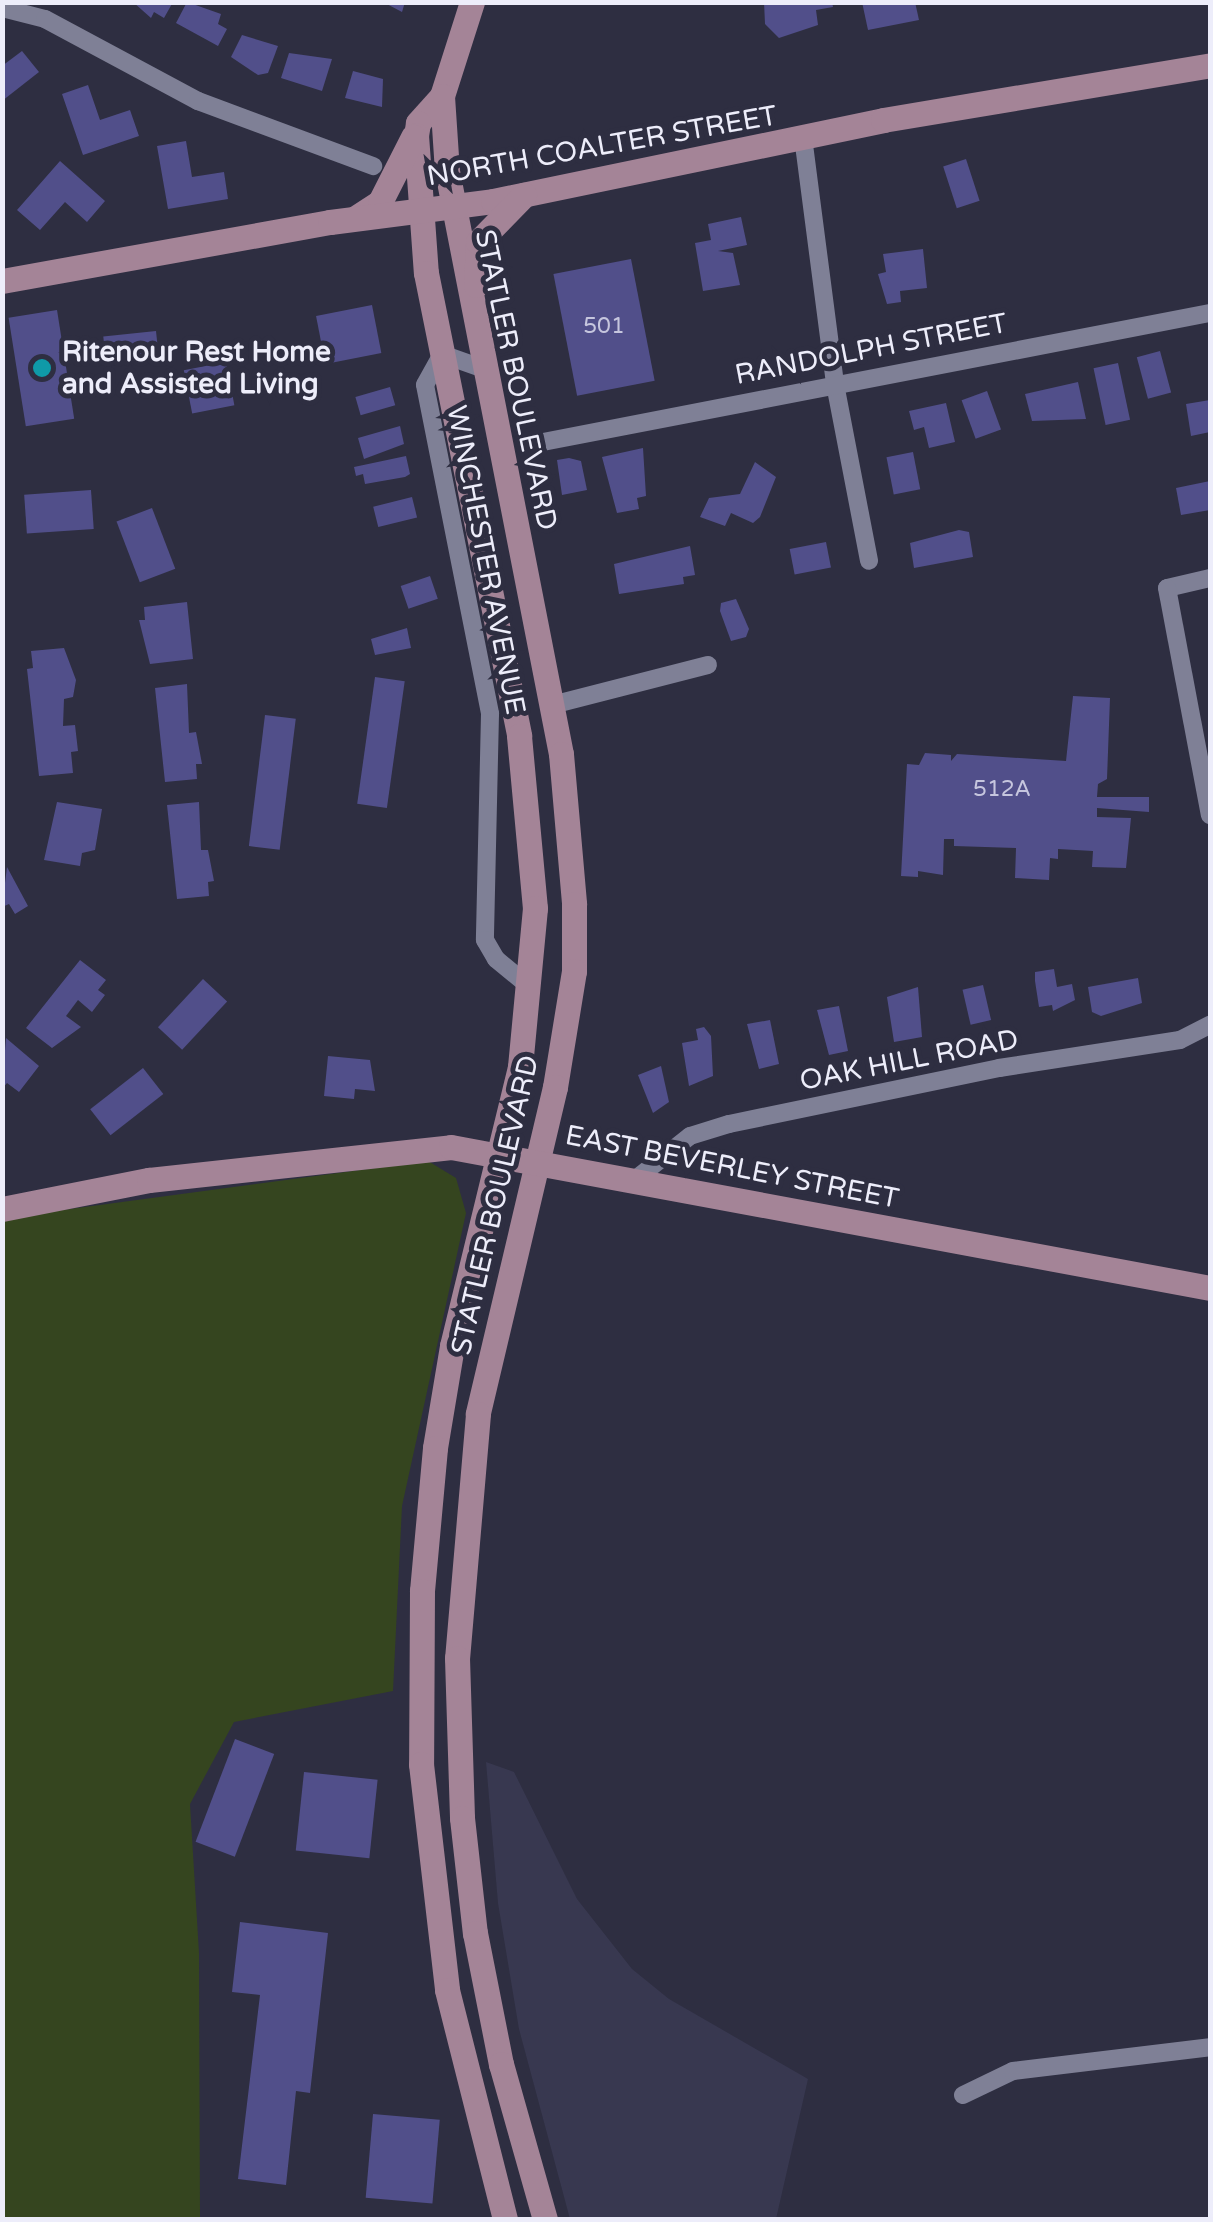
<!DOCTYPE html>
<style>
body{margin:0}
#map{position:relative;width:1213px;height:2222px;overflow:hidden;background:#2e2e41;font-family:"Varela Round",sans-serif}
div>[style]{position:absolute}
[style*='--x']{left:calc(var(--x)*1px);top:calc(var(--y)*1px);width:calc(var(--w)*1px);rotate:calc(var(--a)*1deg)}
.built>*{inset:0;background:#383850}
.green>*{inset:0;background:#35451f}
.building>*{inset:0;background:#514f8a;transform-origin:0 0}
.street>*{height:18px;margin:-9px;padding:0 9px;transform-origin:9px;border-radius:9px;background:#7f8096}
.secondary>*{height:25px;margin:-12.5px;padding:0 12.5px;transform-origin:12.5px;border-radius:12.5px;background:#a48497}
.dots>*{width:28px;height:28px;translate:-50% -50%;box-sizing:border-box;border:5px solid #2e2e41;border-radius:50%}
span{translate:-50% -50%;white-space:nowrap;text-align:center;line-height:1.15;-webkit-text-stroke:10px #2e2e41;paint-order:stroke}
.number-label{font-size:22px;color:#c6c6de}
.number-label span{-webkit-text-stroke-width:0}
.street-label{font-size:28px;color:#ededfa}
.poi-label{font-size:28px;color:#ededfa;font-weight:700}
.left{translate:0 -50%;text-align:left}
.frame{position:absolute;inset:0;border:5px solid #ededfa;pointer-events:none}
</style>
<div id="map">
<div class="built">
<i style="clip-path:polygon(486px 1762px,514px 1772px,577px 1899px,632px 1969px,669px 1999px,808px 2079px,776px 2219px,570px 2219px,519px 2029px,498px 1903px)"></i>
</div>
<div class="green">
<i style="clip-path:polygon(428px 1161px,456px 1178px,466px 1213px,402px 1506px,393px 1691px,234px 1722px,190px 1804px,199px 1953px,200px 2219px,3px 2220px,3px 1218px)"></i>
</div>
<div class="building">
<i style="clip-path:polygon(133px 2px,173px 2px,164px 18px,154px 12px,151px 18px)"></i>
<i style="clip-path:polygon(187px 2px,221px 14px,218px 24px,227px 29px,218px 46px,176px 23px)"></i>
<i style="clip-path:polygon(383px 2px,405px 2px,402px 12px)"></i>
<i style="clip-path:polygon(764px 2px,832px 2px,833px 7px,816px 10px,818px 25px,779px 38px,765px 24px)"></i>
<i style="clip-path:polygon(862px 2px,915px 2px,919px 20px,868px 30px)"></i>
<i style="clip-path:polygon(242px 35px,278px 46px,268px 73px,258px 75px,231px 57px)"></i>
<i style="clip-path:polygon(22px 51px,39px 72px,2px 101px,2px 66px)"></i>
<i style="clip-path:polygon(289px 53px,332px 59px,322px 91px,281px 78px)"></i>
<i style="clip-path:polygon(353px 71px,383px 79px,382px 107px,345px 98px)"></i>
<i style="clip-path:polygon(88px 85px,100px 120px,130px 110px,139px 136px,83px 155px,62px 94px)"></i>
<i style="clip-path:polygon(186px 141px,192px 177px,224px 172px,228px 199px,168px 209px,157px 146px)"></i>
<i style="left:966px;top:159px;width:44px;height:24px;rotate:72deg"></i>
<i style="clip-path:polygon(60px 161px,105px 201px,87px 222px,65px 202px,40px 230px,17px 210px)"></i>
<i style="clip-path:polygon(741px 217px,747px 245px,718px 251px,733px 253px,740px 285px,703px 291px,695px 243px,711px 240px,708px 224px)"></i>
<i style="clip-path:polygon(923px 249px,927px 288px,900px 291px,901px 302px,887px 304px,878px 274px,886px 272px,883px 254px)"></i>
<i style="left:631px;top:259px;width:124px;height:79px;rotate:79deg"></i>
<i style="left:372px;top:305px;width:49px;height:57px;rotate:79deg"></i>
<i style="left:57px;top:310px;width:110px;height:49px;rotate:81deg"></i>
<i style="left:156px;top:331px;width:29px;height:53px;rotate:84deg"></i>
<i style="left:1160px;top:351px;width:43px;height:24px;rotate:75deg"></i>
<i style="left:226px;top:362px;width:44px;height:43px;rotate:79deg"></i>
<i style="left:1118px;top:363px;width:58px;height:25px;rotate:78deg"></i>
<i style="clip-path:polygon(1078px 382px,1086px 419px,1032px 421px,1025px 394px)"></i>
<i style="left:390px;top:387px;width:19px;height:36px;rotate:74deg"></i>
<i style="left:987px;top:391px;width:41px;height:27px;rotate:70deg"></i>
<i style="clip-path:polygon(1210px 400px,1210px 432px,1191px 436px,1186px 404px)"></i>
<i style="clip-path:polygon(946px 403px,955px 442px,929px 448px,924px 427px,914px 430px,909px 411px)"></i>
<i style="clip-path:polygon(400px 426px,404px 444px,364px 459px,358px 438px)"></i>
<i style="clip-path:polygon(643px 448px,646px 496px,637px 498px,639px 509px,617px 513px,602px 457px)"></i>
<i style="left:913px;top:452px;width:38px;height:27px;rotate:79deg"></i>
<i style="clip-path:polygon(406px 456px,410px 474px,405px 477px,365px 484px,363px 474px,356px 476px,354px 467px)"></i>
<i style="clip-path:polygon(569px 458px,581px 461px,587px 490px,562px 495px,557px 460px)"></i>
<i style="clip-path:polygon(755px 462px,776px 477px,760px 517px,753px 523px,731px 513px,725px 526px,700px 517px,709px 498px,740px 494px)"></i>
<i style="clip-path:polygon(1210px 481px,1210px 510px,1181px 515px,1176px 488px)"></i>
<i style="left:91px;top:490px;width:39px;height:67px;rotate:86deg"></i>
<i style="left:412px;top:497px;width:21px;height:40px;rotate:76deg"></i>
<i style="left:152px;top:508px;width:65px;height:38px;rotate:69deg"></i>
<i style="clip-path:polygon(959px 530px,969px 532px,973px 557px,914px 568px,910px 543px)"></i>
<i style="left:826px;top:542px;width:26px;height:37px;rotate:79deg"></i>
<i style="clip-path:polygon(690px 546px,695px 575px,683px 577px,684px 584px,619px 594px,614px 564px)"></i>
<i style="left:430px;top:576px;width:24px;height:31px;rotate:71deg"></i>
<i style="clip-path:polygon(736px 599px,749px 629px,746px 637px,731px 641px,720px 611px,721px 603px)"></i>
<i style="clip-path:polygon(187px 602px,193px 659px,150px 664px,139px 620px,145px 620px,144px 607px)"></i>
<i style="clip-path:polygon(407px 628px,411px 648px,375px 655px,371px 639px)"></i>
<i style="clip-path:polygon(64px 648px,76px 680px,73px 697px,64px 699px,63px 726px,75px 725px,78px 751px,71px 752px,73px 773px,39px 776px,27px 669px,33px 668px,31px 651px)"></i>
<i style="left:375px;top:677px;width:30px;height:128px;rotate:8deg"></i>
<i style="clip-path:polygon(187px 684px,189px 733px,196px 732px,202px 764px,196px 764px,197px 779px,165px 782px,155px 688px)"></i>
<i style="clip-path:polygon(1073px 696px,1110px 698px,1107px 779px,1098px 784px,1097px 797px,1149px 797px,1149px 812px,1097px 808px,1097px 817px,1131px 818px,1126px 868px,1092px 867px,1093px 851px,1058px 849px,1058px 859px,1050px 858px,1049px 880px,1015px 878px,1016px 848px,954px 846px,954px 839px,944px 839px,943px 875px,918px 871px,918px 877px,901px 876px,907px 764px,919px 765px,925px 753px,951px 755px,951px 761px,957px 754px,1066px 761px)"></i>
<i style="left:265px;top:715px;width:31px;height:132px;rotate:7deg"></i>
<i style="clip-path:polygon(57px 802px,102px 809px,95px 850px,82px 853px,80px 866px,44px 860px)"></i>
<i style="clip-path:polygon(199px 802px,201px 850px,208px 850px,214px 881px,208px 882px,209px 896px,177px 899px,167px 805px)"></i>
<i style="clip-path:polygon(7px 867px,28px 906px,15px 914px,9px 904px,2px 907px)"></i>
<i style="clip-path:polygon(80px 960px,106px 980px,98px 990px,105px 995px,92px 1012px,78px 1000px,66px 1016px,81px 1027px,52px 1048px,26px 1028px)"></i>
<i style="clip-path:polygon(1054px 969px,1057px 987px,1072px 984px,1075px 1000px,1053px 1011px,1052px 1005px,1039px 1007px,1035px 981px,1035px 972px)"></i>
<i style="clip-path:polygon(1138px 978px,1142px 1003px,1101px 1016px,1092px 1012px,1088px 987px)"></i>
<i style="left:203px;top:979px;width:33px;height:66px;rotate:43deg"></i>
<i style="left:983px;top:985px;width:36px;height:21px;rotate:77deg"></i>
<i style="clip-path:polygon(918px 987px,922px 1037px,894px 1042px,887px 997px)"></i>
<i style="clip-path:polygon(839px 1006px,848px 1051px,829px 1055px,817px 1010px)"></i>
<i style="clip-path:polygon(770px 1020px,779px 1064px,759px 1069px,747px 1024px)"></i>
<i style="clip-path:polygon(704px 1027px,711px 1036px,713px 1076px,689px 1086px,682px 1043px,698px 1040px,696px 1029px)"></i>
<i style="clip-path:polygon(6px 1038px,39px 1066px,19px 1092px,7px 1083px,2px 1089px)"></i>
<i style="clip-path:polygon(328px 1056px,370px 1060px,375px 1091px,355px 1089px,354px 1099px,324px 1096px)"></i>
<i style="clip-path:polygon(661px 1066px,669px 1102px,653px 1113px,638px 1075px)"></i>
<i style="left:143px;top:1068px;width:33px;height:67px;rotate:52deg"></i>
<i style="left:235px;top:1739px;width:42px;height:110px;rotate:21deg"></i>
<i style="left:304px;top:1772px;width:74px;height:79px;rotate:6deg"></i>
<i style="clip-path:polygon(240px 1922px,328px 1933px,310px 2093px,296px 2091px,286px 2185px,238px 2179px,260px 1995px,232px 1992px)"></i>
<i style="left:373px;top:2114px;width:67px;height:84px;rotate:5deg"></i>
</div>
<div class="street">
<i style="--x:2;--y:8;--w:44;--a:14.3"></i>
<i style="--x:45;--y:19;--w:174;--a:28.2"></i>
<i style="--x:198;--y:101;--w:187;--a:20.4"></i>
<i style="--x:803;--y:137;--w:249;--a:82.6"></i>
<i style="--x:835;--y:384;--w:180;--a:79.1"></i>
<i style="--x:487;--y:370;--w:48;--a:-160.4"></i>
<i style="--x:442;--y:354;--w:35;--a:119"></i>
<i style="--x:425;--y:385;--w:335;--a:78.8"></i>
<i style="--x:490;--y:714;--w:226;--a:91.3"></i>
<i style="--x:485;--y:940;--w:22;--a:60"></i>
<i style="--x:496;--y:959;--w:45;--a:39.6"></i>
<i style="--x:543;--y:442;--w:679;--a:-10.95"></i>
<i style="--x:1210;--y:578;--w:44;--a:166.9"></i>
<i style="--x:1167;--y:588;--w:231;--a:79.3"></i>
<i style="--x:552;--y:705;--w:161;--a:-14.4"></i>
<i style="--x:632;--y:1182;--w:74;--a:-38.4"></i>
<i style="--x:690;--y:1136;--w:41;--a:-17.1"></i>
<i style="--x:729;--y:1124;--w:276;--a:-11.7"></i>
<i style="--x:999;--y:1068;--w:183;--a:-8.8"></i>
<i style="--x:1180;--y:1040;--w:34;--a:-27"></i>
<i style="--x:963;--y:2095;--w:55;--a:-25.6"></i>
<i style="--x:1013;--y:2071;--w:198;--a:-6.9"></i>
</div>
<div class="secondary">
<i style="--x:472;--y:2;--w:99;--a:107.7"></i>
<i style="--x:442;--y:96;--w:75;--a:86.2"></i>
<i style="--x:447;--y:171;--w:594;--a:78.94"></i>
<i style="--x:561;--y:754;--w:151;--a:85"></i>
<i style="--x:574;--y:904;--w:67;--a:90"></i>
<i style="--x:574;--y:971;--w:118;--a:99.3"></i>
<i style="--x:555;--y:1087;--w:336;--a:103.3"></i>
<i style="--x:478;--y:1414;--w:245;--a:94.9"></i>
<i style="--x:457;--y:1658;--w:160;--a:88.2"></i>
<i style="--x:462;--y:1818;--w:116;--a:83.6"></i>
<i style="--x:475;--y:1933;--w:134;--a:78.8"></i>
<i style="--x:501;--y:2064;--w:162;--a:74.2"></i>
<i style="--x:442;--y:96;--w:36;--a:132"></i>
<i style="--x:418;--y:123;--w:12;--a:99"></i>
<i style="--x:416;--y:135;--w:138;--a:85.9"></i>
<i style="--x:426;--y:273;--w:472;--a:78.6"></i>
<i style="--x:519;--y:736;--w:173;--a:84.7"></i>
<i style="--x:535;--y:908;--w:160;--a:95.4"></i>
<i style="--x:520;--y:1067;--w:287;--a:103.7"></i>
<i style="--x:452;--y:1346;--w:103;--a:99.5"></i>
<i style="--x:435;--y:1448;--w:144;--a:95.2"></i>
<i style="--x:422;--y:1591;--w:173;--a:90.3"></i>
<i style="--x:421;--y:1764;--w:227;--a:83.4"></i>
<i style="--x:447;--y:1990;--w:237;--a:75.8"></i>
<i style="--x:357;--y:217;--w:27;--a:-33"></i>
<i style="--x:380;--y:202;--w:73;--a:-63.1"></i>
<i style="--x:2;--y:281;--w:333;--a:-10.2"></i>
<i style="--x:330;--y:222;--w:164;--a:-7.3"></i>
<i style="--x:493;--y:201;--w:398;--a:-11.7"></i>
<i style="--x:883;--y:120;--w:332;--a:-9.5"></i>
<i style="--x:476;--y:285;--w:43;--a:-87.3"></i>
<i style="--x:478;--y:242;--w:66;--a:-45.6"></i>
<i style="--x:2;--y:1209;--w:150;--a:-11.2"></i>
<i style="--x:149;--y:1180;--w:304;--a:-6.2"></i>
<i style="--x:451;--y:1147;--w:772;--a:10.52"></i>
</div>
<div class="dots">
<i style="left:42px;top:368px;background:#0f9aa8"></i>
</div>
<div class="number-label">
<span style="left:604px;top:327px">501</span>
<span style="left:1002px;top:790px">512A</span>
</div>
<div class="street-label">
<span style="left:602px;top:146px;rotate:-10deg">NORTH COALTER STREET</span>
<span style="left:871px;top:349px;rotate:-11deg">RANDOLPH STREET</span>
<span style="left:516px;top:380px;rotate:78deg">STATLER BOULEVARD</span>
<span style="left:486px;top:560px;rotate:79deg">WINCHESTER AVENUE</span>
<span style="left:909px;top:1060px;rotate:-11deg">OAK HILL ROAD</span>
<span style="left:732px;top:1167px;rotate:11deg">EAST BEVERLEY STREET</span>
<span style="left:495px;top:1205px;rotate:-77deg">STATLER BOULEVARD</span>
</div>
<div class="poi-label">
<span class="left" style="left:62px;top:368px">Ritenour Rest Home<br>and Assisted Living</span>
</div>
<div class="frame"></div>
</div>
